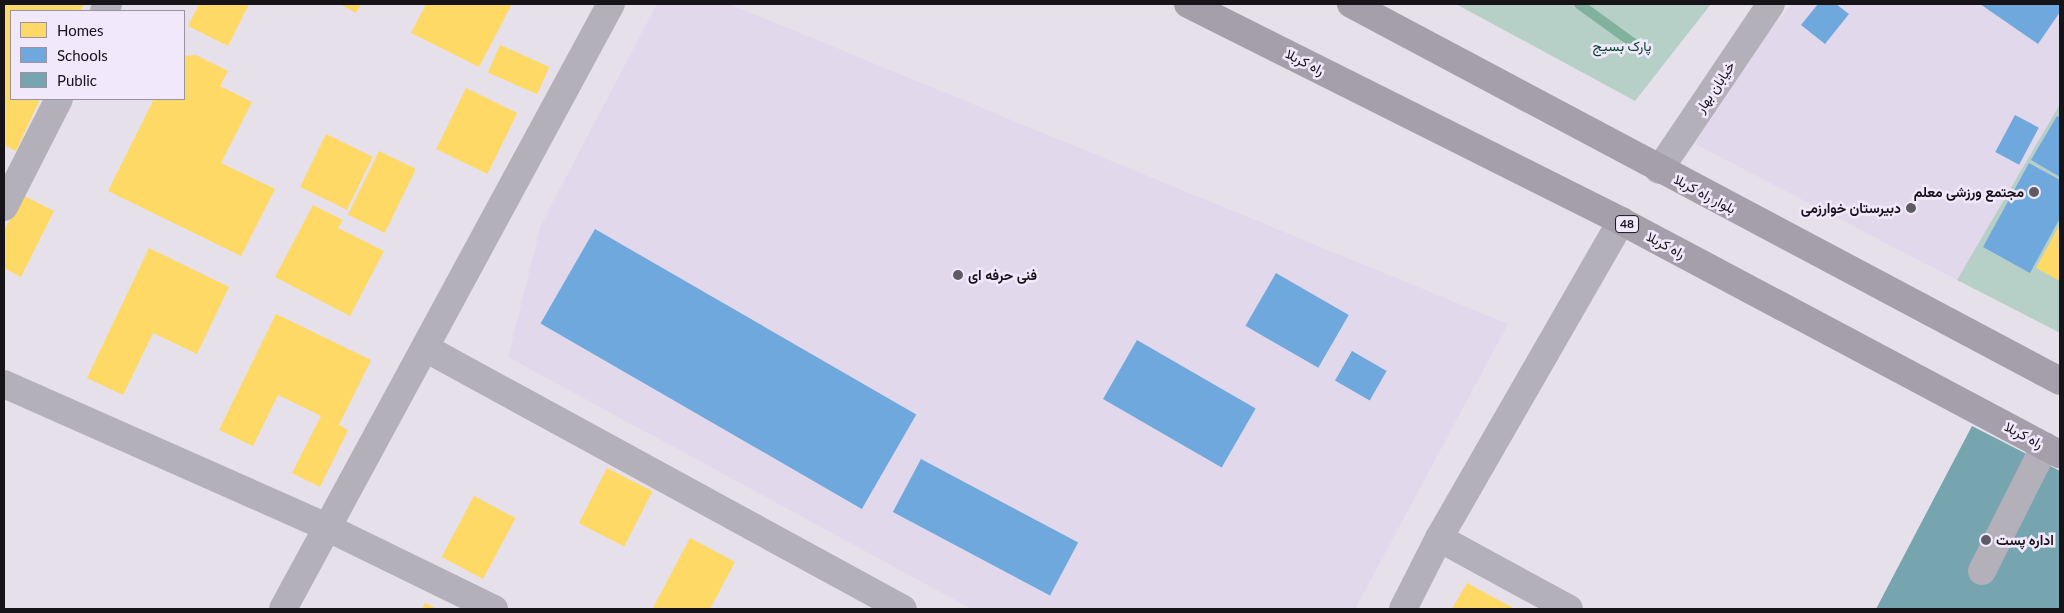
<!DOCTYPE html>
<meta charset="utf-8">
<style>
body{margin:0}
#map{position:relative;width:2064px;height:613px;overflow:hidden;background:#e5e0ea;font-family:Lato,Vazirmatn,sans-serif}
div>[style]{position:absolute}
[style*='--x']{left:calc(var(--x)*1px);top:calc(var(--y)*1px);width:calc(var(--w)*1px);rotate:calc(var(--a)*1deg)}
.built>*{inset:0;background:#e1d8eb}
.green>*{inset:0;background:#b7d0c7}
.homes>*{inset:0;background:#ffd966;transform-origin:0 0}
.schools>*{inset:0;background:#6fa8dc;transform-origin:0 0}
.public>*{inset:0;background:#76a5af}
.stream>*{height:10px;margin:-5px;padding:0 5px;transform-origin:5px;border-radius:5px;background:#80b29d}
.street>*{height:28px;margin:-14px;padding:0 14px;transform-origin:14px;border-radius:14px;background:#b4b0b9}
.primary>*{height:28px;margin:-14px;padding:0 14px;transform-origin:14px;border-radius:14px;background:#a49fab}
.dots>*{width:14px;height:14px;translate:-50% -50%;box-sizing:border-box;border:2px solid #f2e8fc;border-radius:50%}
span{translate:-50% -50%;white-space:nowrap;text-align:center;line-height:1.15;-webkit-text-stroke:5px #f2e8fc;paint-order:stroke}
.shield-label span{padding:1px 4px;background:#f2e8fc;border:1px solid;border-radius:4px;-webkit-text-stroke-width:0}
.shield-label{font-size:12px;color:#161319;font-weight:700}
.park-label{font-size:14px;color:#02432d}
.street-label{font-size:14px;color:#161319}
.poi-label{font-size:14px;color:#161319;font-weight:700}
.right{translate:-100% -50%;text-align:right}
.left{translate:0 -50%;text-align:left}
.frame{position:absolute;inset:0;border:5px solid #161319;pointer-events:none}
.legend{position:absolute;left:10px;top:10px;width:175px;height:90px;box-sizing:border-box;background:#f2e8fc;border:1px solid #9a93a1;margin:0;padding:6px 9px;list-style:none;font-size:15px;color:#161319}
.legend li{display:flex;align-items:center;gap:10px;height:25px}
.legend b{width:25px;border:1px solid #9a93a1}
</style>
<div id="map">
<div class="built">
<i style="clip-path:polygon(657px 4px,729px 4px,1508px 324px,1355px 609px,972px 609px,508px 357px,541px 225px)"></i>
<i style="clip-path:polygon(1792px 4px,2060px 4px,2060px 116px,1957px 280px,1682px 137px)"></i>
</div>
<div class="green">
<i style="clip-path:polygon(1456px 4px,1711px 4px,1635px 101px)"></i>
<i style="clip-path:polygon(2060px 104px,2060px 333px,1957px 280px)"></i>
</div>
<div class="homes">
<i style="clip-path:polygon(4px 4px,84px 4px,80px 11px,11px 11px,11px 99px,40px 99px,16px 151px,4px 145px)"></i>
<i style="clip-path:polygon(199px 4px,249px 4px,228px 46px,188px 26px)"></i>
<i style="clip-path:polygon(340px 4px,361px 4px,356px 13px)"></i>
<i style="clip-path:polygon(426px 4px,512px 4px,479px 67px,411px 33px)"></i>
<i style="left:500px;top:45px;width:54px;height:30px;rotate:24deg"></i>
<i style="clip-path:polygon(196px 55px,228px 71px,220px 86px,252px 102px,221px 163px,275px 189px,241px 256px,108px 191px,154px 99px,184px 99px,184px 56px)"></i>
<i style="left:466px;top:88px;width:57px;height:68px;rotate:26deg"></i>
<i style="left:326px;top:134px;width:52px;height:59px;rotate:26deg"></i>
<i style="left:379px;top:151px;width:41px;height:71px;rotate:26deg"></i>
<i style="clip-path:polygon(22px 195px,54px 211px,21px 277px,4px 268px,4px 231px)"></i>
<i style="clip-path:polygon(313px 205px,343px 220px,338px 228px,384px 251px,350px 316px,275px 277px)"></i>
<i style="clip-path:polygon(2060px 224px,2060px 281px,2036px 268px)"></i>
<i style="clip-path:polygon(149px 248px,229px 287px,197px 354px,153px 333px,123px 395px,87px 378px)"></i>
<i style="clip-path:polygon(276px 314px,371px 360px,339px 425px,348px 430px,320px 487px,292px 473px,321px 416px,278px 395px,253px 446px,219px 430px)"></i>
<i style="left:607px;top:468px;width:51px;height:62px;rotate:27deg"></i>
<i style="left:474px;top:496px;width:47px;height:69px;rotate:28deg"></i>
<i style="clip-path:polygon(690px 538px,735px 562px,710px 609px,656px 609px,653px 608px)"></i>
<i style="clip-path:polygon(1467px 583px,1515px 609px,1452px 609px)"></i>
<i style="clip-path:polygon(425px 603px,437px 609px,422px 609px)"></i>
</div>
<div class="schools">
<i style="clip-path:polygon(1818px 4px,1836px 4px,1849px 14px,1825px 44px,1801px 25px)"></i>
<i style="clip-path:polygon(1980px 4px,2060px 4px,2060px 12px,2038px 44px)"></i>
<i style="left:2015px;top:115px;width:27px;height:42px;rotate:28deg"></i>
<i style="clip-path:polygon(2057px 116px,2060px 118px,2060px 177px,2031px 160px)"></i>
<i style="clip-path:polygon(2029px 163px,2060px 180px,2060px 218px,2030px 273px,1983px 247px)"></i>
<i style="left:595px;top:229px;width:371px;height:109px;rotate:30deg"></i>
<i style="left:1276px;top:273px;width:84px;height:61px;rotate:30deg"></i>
<i style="left:1137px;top:340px;width:137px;height:68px;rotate:30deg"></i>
<i style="left:1352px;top:351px;width:40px;height:34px;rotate:30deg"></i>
<i style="left:921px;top:459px;width:178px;height:60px;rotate:28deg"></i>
</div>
<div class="public">
<i style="clip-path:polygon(1972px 426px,2060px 471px,2060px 609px,1876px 609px)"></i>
</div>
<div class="stream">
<i style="--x:1579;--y:4;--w:67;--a:35.8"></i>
</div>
<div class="street">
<i style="--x:104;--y:11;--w:8;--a:-60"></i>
<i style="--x:1659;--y:170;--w:200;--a:-56"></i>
<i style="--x:4;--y:207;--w:121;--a:-63"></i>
<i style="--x:427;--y:349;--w:542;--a:28.64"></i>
<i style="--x:4;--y:384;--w:352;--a:23.9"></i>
<i style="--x:326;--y:527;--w:187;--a:26"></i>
<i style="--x:1439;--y:538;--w:148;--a:28.6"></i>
<i style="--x:1982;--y:571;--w:140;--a:-63.3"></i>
<i style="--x:283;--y:609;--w:688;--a:-61.54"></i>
<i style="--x:1403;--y:609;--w:80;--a:-63.1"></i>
<i style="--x:1439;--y:538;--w:366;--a:-60.1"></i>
</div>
<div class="primary">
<i style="--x:1188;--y:4;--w:484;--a:26.6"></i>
<i style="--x:1621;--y:221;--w:497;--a:28"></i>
<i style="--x:1351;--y:4;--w:803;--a:28"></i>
</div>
<div class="dots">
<i style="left:2034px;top:192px;background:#5e5b62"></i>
<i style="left:1911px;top:208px;background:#5e5b62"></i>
<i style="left:958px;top:275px;background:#5e5b62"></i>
<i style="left:1986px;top:540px;background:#5e5b62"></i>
</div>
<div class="shield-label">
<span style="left:1627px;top:224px">48</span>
</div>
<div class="park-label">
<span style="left:1622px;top:46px">پارک بسیج</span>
</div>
<div class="street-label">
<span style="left:1305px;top:62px;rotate:27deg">راه کربلا</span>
<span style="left:1715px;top:87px;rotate:-56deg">خیابان بهار</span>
<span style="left:1705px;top:194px;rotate:28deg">بلوار راه کربلا</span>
<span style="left:1666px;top:245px;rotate:28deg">راه کربلا</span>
<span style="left:2024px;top:435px;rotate:28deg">راه کربلا</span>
</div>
<div class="poi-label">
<span class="right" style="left:2024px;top:192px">مجتمع ورزشی معلم</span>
<span class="right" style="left:1901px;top:208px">دبیرستان خوارزمی</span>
<span class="left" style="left:968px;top:275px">فنی حرفه ای</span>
<span class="left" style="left:1996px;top:540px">اداره پست</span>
</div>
<div class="frame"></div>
<ul class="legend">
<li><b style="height:14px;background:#ffd966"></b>Homes</li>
<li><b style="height:14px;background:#6fa8dc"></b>Schools</li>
<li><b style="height:14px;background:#76a5af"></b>Public</li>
</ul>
</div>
